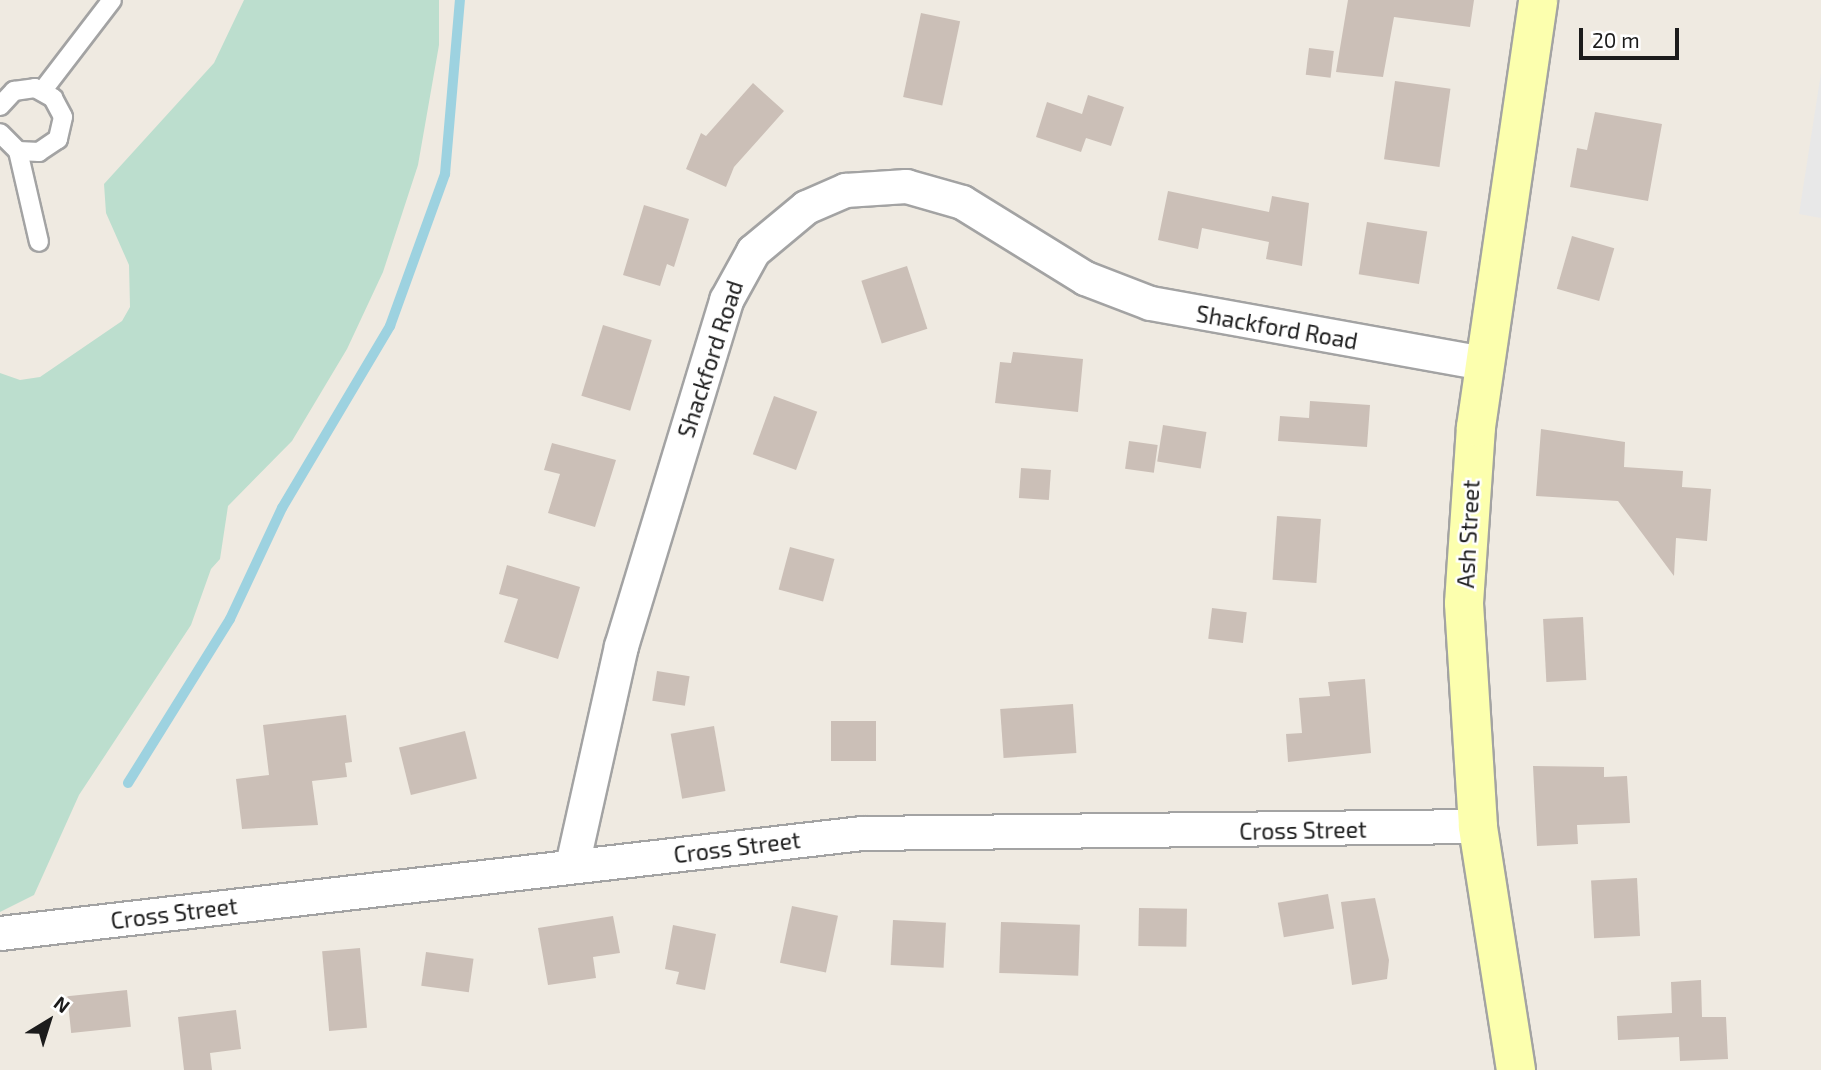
<!DOCTYPE html>
<style>
body{margin:0}
#map{position:relative;width:1821px;height:1070px;overflow:hidden;background:#efeae1;font-family:"Exo 2",sans-serif}
div>[style]{position:absolute}
[style*='--x']{left:calc(var(--x)*1px);top:calc(var(--y)*1px);width:calc(var(--w)*1px);rotate:calc(var(--a)*1deg)}
.wetland>*{inset:0;background:#bcdece}
.parking>*{inset:0;background:#e8e8e8}
.stream>*{height:10px;margin:-5px;padding:0 5px;transform-origin:5px;border-radius:5px;background:#9dd2e0}
.building>*{inset:0;background:#cbbfb7;transform-origin:0 0}
.roads{filter:drop-shadow(2px 0 #a3a3a3) drop-shadow(-2px 0 #a3a3a3) drop-shadow(0 2px #a3a3a3) drop-shadow(0 -2px #a3a3a3)}
.lane>*{height:18px;margin:-9px;padding:0 9px;transform-origin:9px;border-radius:9px;background:#fff}
.street>*{height:33px;margin:-16.5px;padding:0 16.5px;transform-origin:16.5px;border-radius:16.5px;background:#fff}
.secondary>*{height:38px;margin:-19px;padding:0 19px;transform-origin:19px;border-radius:19px;background:#fcffae}
span{translate:-50% -50%;white-space:nowrap;text-align:center;line-height:1.15;-webkit-text-stroke:5px #fff;paint-order:stroke}
.street-label{font-size:23px;color:#1c1c1c}
.north{position:absolute;left:14px;top:986px;width:70px;height:70px;-webkit-text-stroke:5px #fff;paint-order:stroke;rotate:38deg;font-size:19px;font-weight:700;line-height:28px;text-align:center;color:#1c1c1c}
.north::after{content:'';display:block;margin:auto;width:24px;height:32px;background:#1c1c1c;clip-path:polygon(50% 0,100% 100%,50% 72%,0 100%)}
.scale{position:absolute;left:1579px;top:28px;width:100px;height:32px;box-sizing:border-box;border:4px solid #1c1c1c;border-top:0;padding-left:9px;font-size:21px;line-height:24px;white-space:nowrap;color:#1c1c1c;-webkit-text-stroke:5px #fff;paint-order:stroke}
</style>
<div id="map">
<div class="wetland">
<i style="clip-path:polygon(244px 0,439px 0,439px 45px,418px 165px,383px 272px,347px 349px,292px 441px,228px 506px,220px 559px,211px 569px,191px 625px,79px 795px,34px 895px,0 912px,0 373px,20px 380px,40px 377px,122px 321px,130px 307px,129px 265px,106px 213px,104px 184px,214px 63px)"></i>
</div>
<div class="parking">
<i style="clip-path:polygon(1821px 73px,1821px 218px,1799px 214px)"></i>
</div>
<div class="stream">
<i style="--x:128;--y:783;--w:193;--a:-58.1"></i>
<i style="--x:230;--y:619;--w:123;--a:-64.9"></i>
<i style="--x:282;--y:508;--w:212;--a:-59.3"></i>
<i style="--x:390;--y:326;--w:162;--a:-70.1"></i>
<i style="--x:445;--y:174;--w:175;--a:-85.1"></i>
</div>
<div class="building">
<i style="clip-path:polygon(1348px 0,1474px 0,1470px 27px,1394px 17px,1383px 77px,1336px 72px)"></i>
<i style="left:921px;top:13px;width:40px;height:86px;rotate:12deg"></i>
<i style="left:1309px;top:48px;width:25px;height:27px;rotate:7deg"></i>
<i style="left:1395px;top:81px;width:56px;height:79px;rotate:8deg"></i>
<i style="clip-path:polygon(753px 83px,784px 111px,734px 167px,726px 187px,686px 169px,701px 133px,706px 136px)"></i>
<i style="clip-path:polygon(1088px 95px,1124px 107px,1111px 146px,1086px 138px,1081px 152px,1036px 137px,1047px 102px,1082px 114px)"></i>
<i style="clip-path:polygon(1595px 112px,1662px 124px,1648px 201px,1570px 187px,1577px 148px,1587px 150px)"></i>
<i style="clip-path:polygon(1168px 191px,1269px 212px,1272px 196px,1309px 203px,1302px 266px,1266px 259px,1269px 242px,1202px 228px,1198px 249px,1158px 240px)"></i>
<i style="clip-path:polygon(644px 205px,689px 219px,674px 267px,667px 264px,660px 286px,623px 275px)"></i>
<i style="left:1367px;top:222px;width:61px;height:53px;rotate:9deg"></i>
<i style="left:1572px;top:236px;width:44px;height:55px;rotate:16deg"></i>
<i style="left:907px;top:266px;width:66px;height:48px;rotate:72deg"></i>
<i style="left:603px;top:325px;width:51px;height:74px;rotate:17deg"></i>
<i style="clip-path:polygon(1013px 352px,1083px 359px,1078px 412px,995px 403px,1000px 362px,1011px 363px)"></i>
<i style="left:774px;top:396px;width:46px;height:62px;rotate:20deg"></i>
<i style="clip-path:polygon(1310px 401px,1370px 405px,1367px 447px,1278px 441px,1280px 416px,1309px 418px)"></i>
<i style="left:1163px;top:425px;width:44px;height:37px;rotate:9deg"></i>
<i style="clip-path:polygon(1541px 429px,1625px 442px,1624px 467px,1683px 471px,1682px 487px,1711px 489px,1707px 541px,1676px 538px,1674px 576px,1618px 501px,1536px 496px)"></i>
<i style="left:1129px;top:441px;width:29px;height:28px;rotate:8deg"></i>
<i style="clip-path:polygon(552px 443px,616px 460px,595px 527px,548px 513px,560px 474px,544px 470px)"></i>
<i style="left:1021px;top:468px;width:30px;height:30px;rotate:4deg"></i>
<i style="left:1277px;top:516px;width:44px;height:64px;rotate:4deg"></i>
<i style="left:790px;top:547px;width:46px;height:44px;rotate:15deg"></i>
<i style="clip-path:polygon(507px 565px,580px 587px,558px 659px,504px 642px,518px 599px,499px 594px)"></i>
<i style="left:1212px;top:608px;width:35px;height:31px;rotate:7deg"></i>
<i style="left:1583px;top:617px;width:63px;height:40px;rotate:87deg"></i>
<i style="left:657px;top:671px;width:33px;height:30px;rotate:9deg"></i>
<i style="clip-path:polygon(1365px 679px,1371px 753px,1288px 762px,1286px 734px,1302px 733px,1299px 698px,1330px 696px,1328px 682px)"></i>
<i style="left:1073px;top:704px;width:49px;height:73px;rotate:86deg"></i>
<i style="clip-path:polygon(346px 715px,352px 762px,345px 763px,347px 777px,312px 781px,318px 825px,242px 829px,236px 779px,269px 775px,263px 725px)"></i>
<i style="left:876px;top:721px;width:40px;height:45px;rotate:90deg"></i>
<i style="left:714px;top:726px;width:66px;height:44px;rotate:80deg"></i>
<i style="left:465px;top:731px;width:49px;height:68px;rotate:76deg"></i>
<i style="clip-path:polygon(1533px 766px,1604px 767px,1604px 777px,1627px 776px,1630px 823px,1577px 825px,1578px 844px,1537px 846px)"></i>
<i style="left:1637px;top:878px;width:58px;height:46px;rotate:87deg"></i>
<i style="left:1328px;top:894px;width:35px;height:51px;rotate:80deg"></i>
<i style="clip-path:polygon(1375px 898px,1389px 960px,1387px 979px,1352px 985px,1341px 902px)"></i>
<i style="left:792px;top:906px;width:47px;height:58px;rotate:12deg"></i>
<i style="left:1139px;top:908px;width:48px;height:38px;rotate:1deg"></i>
<i style="clip-path:polygon(613px 916px,620px 953px,593px 957px,596px 978px,548px 985px,538px 928px)"></i>
<i style="left:893px;top:920px;width:53px;height:45px;rotate:3deg"></i>
<i style="left:1001px;top:922px;width:79px;height:51px;rotate:2deg"></i>
<i style="clip-path:polygon(673px 925px,716px 934px,705px 990px,676px 984px,679px 972px,665px 969px)"></i>
<i style="left:360px;top:948px;width:80px;height:38px;rotate:85deg"></i>
<i style="left:426px;top:952px;width:48px;height:34px;rotate:8deg"></i>
<i style="clip-path:polygon(1701px 980px,1702px 1017px,1726px 1017px,1728px 1059px,1680px 1061px,1679px 1037px,1618px 1040px,1617px 1016px,1672px 1013px,1671px 982px)"></i>
<i style="left:127px;top:990px;width:37px;height:60px;rotate:84deg"></i>
<i style="clip-path:polygon(236px 1010px,241px 1049px,210px 1053px,212px 1070px,184px 1070px,178px 1017px)"></i>
</div>
<div class="roads">
<div class="lane">
<i style="--x:43;--y:90;--w:113;--a:-52.5"></i>
<i style="--x:0;--y:106;--w:21;--a:-47"></i>
<i style="--x:14;--y:91;--w:21;--a:-8"></i>
<i style="--x:35;--y:88;--w:21;--a:29"></i>
<i style="--x:53;--y:98;--w:21;--a:62"></i>
<i style="--x:63;--y:117;--w:23;--a:103"></i>
<i style="--x:58;--y:139;--w:23;--a:146"></i>
<i style="--x:39;--y:152;--w:21;--a:-177"></i>
<i style="--x:18;--y:151;--w:25;--a:-135"></i>
<i style="--x:18;--y:151;--w:93;--a:77"></i>
</div>
<div class="street">
<i style="--x:572;--y:865;--w:224;--a:-77.4"></i>
<i style="--x:621;--y:646;--w:362;--a:-73.1"></i>
<i style="--x:726;--y:300;--w:56;--a:-61.1"></i>
<i style="--x:753;--y:251;--w:69;--a:-39.7"></i>
<i style="--x:806;--y:207;--w:43;--a:-23.6"></i>
<i style="--x:845;--y:190;--w:61;--a:-3.8"></i>
<i style="--x:906;--y:186;--w:58;--a:15.9"></i>
<i style="--x:962;--y:202;--w:145;--a:31.7"></i>
<i style="--x:1085;--y:278;--w:70;--a:21"></i>
<i style="--x:1150;--y:303;--w:339;--a:10.2"></i>
<i style="--x:0;--y:933;--w:867;--a:-6.62"></i>
<i style="--x:861;--y:833;--w:617;--a:-0.65"></i>
</div>
<div class="secondary">
<i style="--x:1516;--y:1070;--w:247;--a:-98.9"></i>
<i style="--x:1478;--y:826;--w:223;--a:-93.6"></i>
<i style="--x:1464;--y:603;--w:176;--a:-86.1"></i>
<i style="--x:1476;--y:427;--w:431;--a:-81.7"></i>
</div>
</div>
<div class="street-label">
<span style="left:1277px;top:327px;rotate:10deg">Shackford Road</span>
<span style="left:710px;top:359px;rotate:-72deg">Shackford Road</span>
<span style="left:1468px;top:534px;rotate:-87deg">Ash Street</span>
<span style="left:1303px;top:830px;rotate:-1deg">Cross Street</span>
<span style="left:737px;top:847px;rotate:-7deg">Cross Street</span>
<span style="left:174px;top:913px;rotate:-7deg">Cross Street</span>
</div>
<div class="north">N</div>
<div class="scale">20 m</div>
</div>
